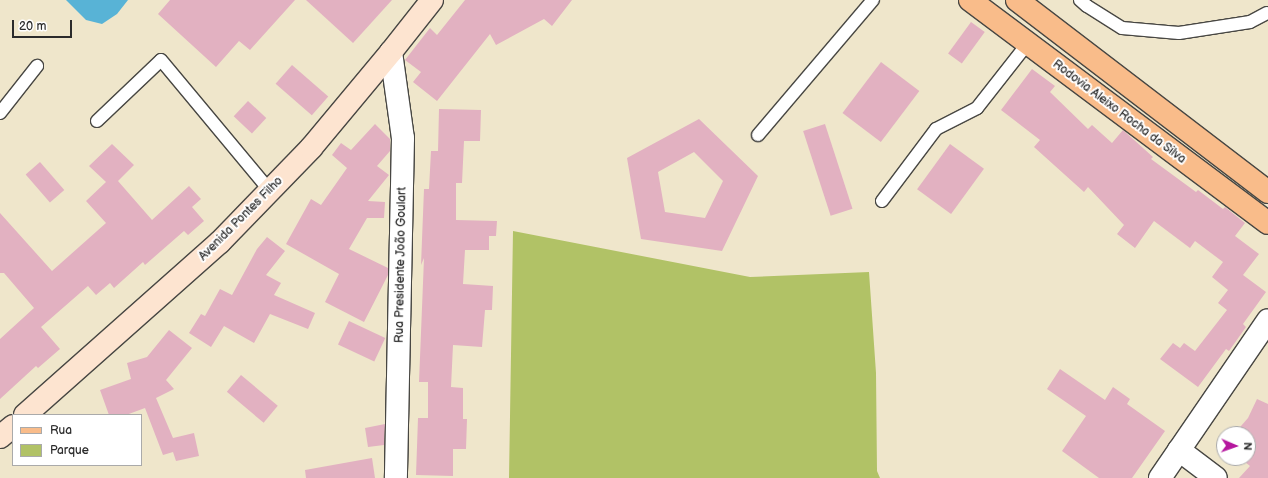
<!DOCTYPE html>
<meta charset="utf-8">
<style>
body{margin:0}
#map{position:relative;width:1268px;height:478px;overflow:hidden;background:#efe6cb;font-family:"Balsamiq Sans",sans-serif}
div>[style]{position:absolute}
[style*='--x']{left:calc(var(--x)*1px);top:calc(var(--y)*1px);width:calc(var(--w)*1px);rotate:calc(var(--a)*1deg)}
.green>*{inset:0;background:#b1c266}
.water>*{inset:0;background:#58b3d6}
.building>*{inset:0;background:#e2b1c1;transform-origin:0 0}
.roads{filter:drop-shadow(1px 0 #484743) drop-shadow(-1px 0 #484743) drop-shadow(0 1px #484743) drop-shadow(0 -1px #484743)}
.lane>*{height:12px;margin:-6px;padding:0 6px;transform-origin:6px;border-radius:6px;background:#fff}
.street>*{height:22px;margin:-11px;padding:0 11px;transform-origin:11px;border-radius:11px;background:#fff}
.secondary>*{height:22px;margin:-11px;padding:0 11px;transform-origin:11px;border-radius:11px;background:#fde4d0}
.primary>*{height:22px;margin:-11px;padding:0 11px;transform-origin:11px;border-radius:11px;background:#f9bc8a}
span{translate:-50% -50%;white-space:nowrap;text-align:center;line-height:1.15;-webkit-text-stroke:4px #fff;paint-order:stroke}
.street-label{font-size:12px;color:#2b2b2b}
.legend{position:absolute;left:12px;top:414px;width:130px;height:52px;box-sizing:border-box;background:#fff;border:1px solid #aaa;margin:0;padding:5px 7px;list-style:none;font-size:12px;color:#2b2b2b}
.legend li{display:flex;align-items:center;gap:8px;height:20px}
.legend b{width:20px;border:1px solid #aaa}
.north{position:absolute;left:1216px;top:426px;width:40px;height:40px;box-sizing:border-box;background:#fff;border:1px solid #aaa;border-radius:50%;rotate:92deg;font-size:11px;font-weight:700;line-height:16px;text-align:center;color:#2b2b2b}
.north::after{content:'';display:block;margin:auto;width:14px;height:18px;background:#b5179e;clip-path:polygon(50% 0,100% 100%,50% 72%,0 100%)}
.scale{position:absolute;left:12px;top:20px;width:60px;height:18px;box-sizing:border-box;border:2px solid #2b2b2b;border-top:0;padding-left:5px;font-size:12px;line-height:14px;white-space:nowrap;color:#2b2b2b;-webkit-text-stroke:3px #fff;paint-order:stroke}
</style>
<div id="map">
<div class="green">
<i style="clip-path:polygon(513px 231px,750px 277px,869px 272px,876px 373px,877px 471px,880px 478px,509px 478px)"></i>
</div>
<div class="water">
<i style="clip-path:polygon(66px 0,128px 0,117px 14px,102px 24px,86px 20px)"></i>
</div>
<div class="building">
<i style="clip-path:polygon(170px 0,295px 0,250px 50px,239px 41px,216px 67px,158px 14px)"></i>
<i style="clip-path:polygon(306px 0,392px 0,353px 43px)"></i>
<i style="clip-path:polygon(465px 0,572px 0,552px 26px,544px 19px,496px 45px,490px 34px,437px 101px,413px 82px,421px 72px,405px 60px,430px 28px,437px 35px)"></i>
<i style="left:971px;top:22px;width:17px;height:39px;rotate:36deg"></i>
<i style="left:881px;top:62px;width:48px;height:64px;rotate:37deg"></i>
<i style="left:292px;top:65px;width:48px;height:25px;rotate:41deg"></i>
<i style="clip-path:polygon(1032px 69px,1055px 86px,1050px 92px,1088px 129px,1092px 125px,1112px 143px,1123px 130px,1153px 157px,1151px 159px,1196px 192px,1198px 190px,1223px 209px,1225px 207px,1245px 223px,1235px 236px,1259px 254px,1243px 275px,1266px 292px,1243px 324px,1246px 327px,1229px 351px,1226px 349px,1198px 387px,1160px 359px,1173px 343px,1180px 348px,1184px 343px,1195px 351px,1227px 310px,1218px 303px,1228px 290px,1212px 277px,1223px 262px,1195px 241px,1190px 248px,1154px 221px,1135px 248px,1117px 234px,1124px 225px,1088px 187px,1084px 192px,1034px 147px,1040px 140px,1001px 110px)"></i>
<i style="left:248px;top:101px;width:25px;height:21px;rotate:43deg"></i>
<i style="clip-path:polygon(439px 109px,481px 110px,480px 141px,464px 141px,462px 183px,456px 183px,456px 220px,497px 221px,496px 236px,489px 236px,489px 250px,465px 250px,463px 284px,493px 286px,492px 310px,485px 310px,482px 347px,453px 345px,451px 387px,463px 388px,463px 419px,467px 419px,466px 449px,453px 449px,453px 476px,416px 475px,418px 418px,428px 418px,428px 382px,419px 382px,424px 258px,421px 265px,424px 189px,429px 189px,431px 151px,438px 151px)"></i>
<i style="clip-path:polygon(evenodd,699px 119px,758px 176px,722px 251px,641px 239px,627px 158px,699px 119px,694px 152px,723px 181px,705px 218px,665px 212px,658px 172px,694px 152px)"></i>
<i style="clip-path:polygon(375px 124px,390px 139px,390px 151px,377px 166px,389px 175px,368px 201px,385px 202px,384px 218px,367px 218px,349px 249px,388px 268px,388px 275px,364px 322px,325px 302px,339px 274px,286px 244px,311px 199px,321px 205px,347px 168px,332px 155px,341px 143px,351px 150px)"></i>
<i style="left:825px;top:124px;width:89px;height:23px;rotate:72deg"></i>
<i style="clip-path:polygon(112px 144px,134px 165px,118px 181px,152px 220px,189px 186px,201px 199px,192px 207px,204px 221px,188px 235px,184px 231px,145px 265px,143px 262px,114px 288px,110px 283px,96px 295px,88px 286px,41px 327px,60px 349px,38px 368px,36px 366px,0 399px,0 339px,34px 308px,4px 273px,0 273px,0 213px,52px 271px,106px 223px,86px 201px,106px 182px,89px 166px)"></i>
<i style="left:950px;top:144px;width:42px;height:56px;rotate:36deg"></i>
<i style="left:40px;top:162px;width:37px;height:19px;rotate:49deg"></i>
<i style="clip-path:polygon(267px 237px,285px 251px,266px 275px,281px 283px,274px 295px,315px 313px,308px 329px,270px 314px,254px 343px,224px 326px,211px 347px,189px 333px,201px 314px,205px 316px,220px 289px,232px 295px,257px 249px)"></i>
<i style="left:349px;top:321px;width:40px;height:26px;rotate:25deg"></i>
<i style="clip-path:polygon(169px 330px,192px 348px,166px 380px,174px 389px,156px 398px,173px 438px,194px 433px,199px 456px,176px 461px,173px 452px,163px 455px,145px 408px,126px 415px,109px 415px,100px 390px,131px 379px,127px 363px,147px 357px)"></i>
<i style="clip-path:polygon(1060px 369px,1105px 400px,1113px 387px,1130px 399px,1127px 404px,1165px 431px,1132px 478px,1099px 478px,1062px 451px,1086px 416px,1047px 389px)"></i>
<i style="left:241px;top:375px;width:48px;height:22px;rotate:40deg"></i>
<i style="clip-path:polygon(1257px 399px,1268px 404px,1268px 478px,1239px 478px,1250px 466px,1240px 458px,1248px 458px,1248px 434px,1234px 434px,1248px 418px)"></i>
<i style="clip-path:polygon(385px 424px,384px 445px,368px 447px,365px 428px)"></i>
<i style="clip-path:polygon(372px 458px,375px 478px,306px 478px,305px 470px)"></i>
</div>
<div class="roads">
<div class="lane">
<i style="--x:1080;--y:0;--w:9;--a:41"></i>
<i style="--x:1087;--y:6;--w:41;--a:32.2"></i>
<i style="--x:1122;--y:28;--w:57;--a:5"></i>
<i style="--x:1179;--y:33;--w:72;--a:-8.8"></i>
<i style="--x:1250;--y:22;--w:19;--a:-28"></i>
<i style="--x:0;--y:113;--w:60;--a:-51.8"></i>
<i style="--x:97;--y:121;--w:88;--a:-43.6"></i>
<i style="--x:161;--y:60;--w:170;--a:50.2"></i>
<i style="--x:758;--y:135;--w:177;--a:-49.6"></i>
<i style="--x:882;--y:201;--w:90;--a:-53.1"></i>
<i style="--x:936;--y:129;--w:46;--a:-27.1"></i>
<i style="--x:977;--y:108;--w:83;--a:-51.9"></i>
</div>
<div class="street">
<i style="--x:391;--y:52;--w:87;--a:82.1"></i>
<i style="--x:403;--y:138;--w:340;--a:91.2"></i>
<i style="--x:1179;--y:450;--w:46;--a:37.1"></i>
<i style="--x:1160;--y:478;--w:191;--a:-55.6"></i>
</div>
<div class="secondary">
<i style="--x:25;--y:415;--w:261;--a:-41.6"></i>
<i style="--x:220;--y:242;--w:131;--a:-45.9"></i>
<i style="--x:311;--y:148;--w:125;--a:-50.2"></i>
<i style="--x:391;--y:52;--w:66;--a:-51.7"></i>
<i style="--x:0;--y:437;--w:17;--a:-40"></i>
</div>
<div class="primary">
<i style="--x:970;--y:0;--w:372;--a:36.8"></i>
<i style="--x:1017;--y:0;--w:316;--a:37.4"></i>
</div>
</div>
<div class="street-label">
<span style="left:1119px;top:112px;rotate:37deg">Rodovia Aleixo Rocha da Silva</span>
<span style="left:241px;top:219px;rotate:-45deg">Avenida Pontes Filho</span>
<span style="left:401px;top:265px;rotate:-89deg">Rua Presidente João Goulart</span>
</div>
<ul class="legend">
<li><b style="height:5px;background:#f9bc8a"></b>Rua</li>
<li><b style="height:11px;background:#b1c266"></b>Parque</li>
</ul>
<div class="north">N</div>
<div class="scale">20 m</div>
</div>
